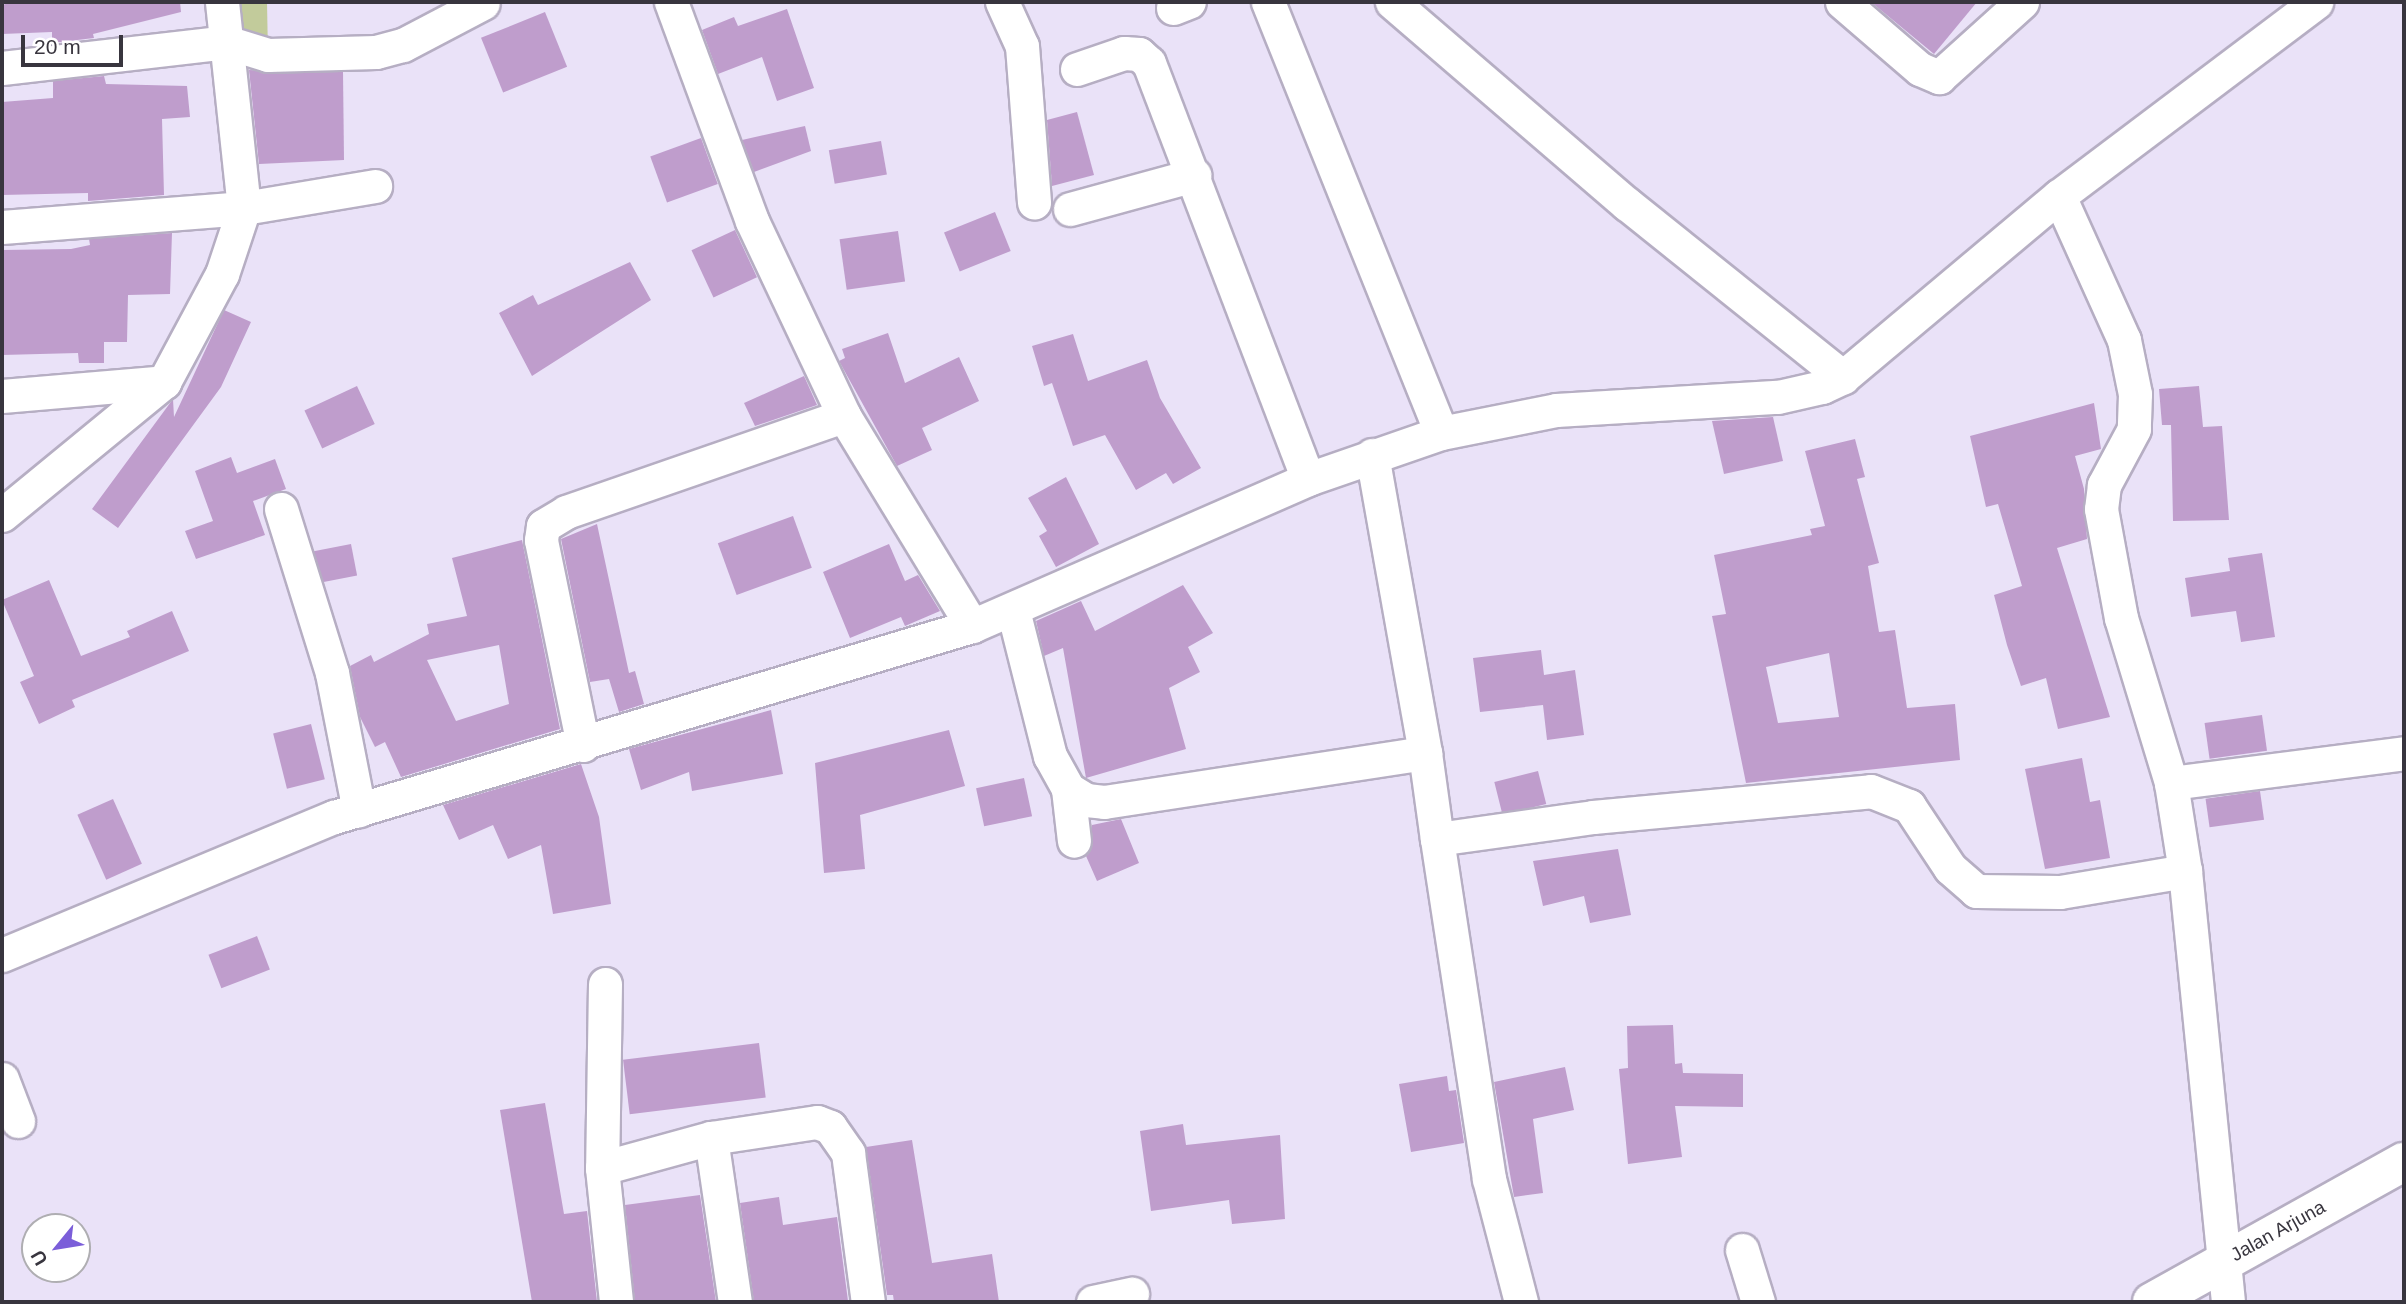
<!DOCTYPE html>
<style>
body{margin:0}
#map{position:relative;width:2406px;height:1304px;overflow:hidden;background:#eae2f8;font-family:Arial,sans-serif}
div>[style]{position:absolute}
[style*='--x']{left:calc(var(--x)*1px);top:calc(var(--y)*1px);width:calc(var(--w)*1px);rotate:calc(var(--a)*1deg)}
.green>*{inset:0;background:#c2cb9b}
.building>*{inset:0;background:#bf9dcc;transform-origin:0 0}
.roads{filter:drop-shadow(2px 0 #b6aec3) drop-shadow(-2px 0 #b6aec3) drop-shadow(0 2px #b6aec3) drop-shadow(0 -2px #b6aec3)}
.street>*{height:33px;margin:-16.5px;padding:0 16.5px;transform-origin:16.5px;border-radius:16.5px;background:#fff}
.secondary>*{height:38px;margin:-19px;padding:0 19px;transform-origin:19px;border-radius:19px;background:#fff}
span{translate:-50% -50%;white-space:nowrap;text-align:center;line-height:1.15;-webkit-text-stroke:7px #fff;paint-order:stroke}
.street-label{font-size:19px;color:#38353e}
.frame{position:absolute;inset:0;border:4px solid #38353e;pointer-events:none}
.north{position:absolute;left:21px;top:1213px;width:70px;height:70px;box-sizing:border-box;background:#fff;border:2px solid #afaeb2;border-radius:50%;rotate:240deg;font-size:19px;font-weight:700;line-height:28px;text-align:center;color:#38353e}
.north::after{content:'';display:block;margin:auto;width:24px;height:32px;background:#7b5ed9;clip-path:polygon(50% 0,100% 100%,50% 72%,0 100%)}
.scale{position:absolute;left:21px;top:35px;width:102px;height:32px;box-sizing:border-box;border:4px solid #38353e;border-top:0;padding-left:9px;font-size:21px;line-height:24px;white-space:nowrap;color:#38353e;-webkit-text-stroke:5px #fff;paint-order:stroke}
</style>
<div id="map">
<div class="green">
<i style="clip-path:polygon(222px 2px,267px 2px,268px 55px,226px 42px)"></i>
</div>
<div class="building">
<i style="clip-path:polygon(13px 2px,180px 2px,181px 12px,93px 34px,94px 38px,52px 43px,52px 32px,2px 34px,2px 5px)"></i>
<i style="clip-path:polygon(1871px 2px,1977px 2px,1934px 54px)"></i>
<i style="clip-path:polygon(787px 9px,814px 88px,777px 101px,762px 57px,718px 74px,702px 30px,734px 17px,738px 26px)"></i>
<i style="left:545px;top:12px;width:59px;height:69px;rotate:68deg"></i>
<i style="clip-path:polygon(249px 70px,343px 72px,344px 160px,259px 164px)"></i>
<i style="clip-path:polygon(104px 76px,106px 84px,187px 86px,190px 117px,162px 119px,164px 195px,88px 201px,88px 193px,2px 195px,2px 102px,53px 98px,53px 81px)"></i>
<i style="clip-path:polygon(1077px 112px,1094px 175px,1052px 186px,1047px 120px)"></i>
<i style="clip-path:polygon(805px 126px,811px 151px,754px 172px,742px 140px)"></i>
<i style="left:701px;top:138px;width:49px;height:54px;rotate:70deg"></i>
<i style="left:881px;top:141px;width:34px;height:53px;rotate:80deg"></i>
<i style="left:995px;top:212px;width:42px;height:55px;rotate:68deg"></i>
<i style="left:735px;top:230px;width:52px;height:48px;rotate:65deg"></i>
<i style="left:898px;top:231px;width:51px;height:59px;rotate:82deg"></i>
<i style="clip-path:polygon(172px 233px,170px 294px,128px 295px,127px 342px,104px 342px,104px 363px,79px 363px,78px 353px,2px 355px,2px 250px,71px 249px,90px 245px,89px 239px)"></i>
<i style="clip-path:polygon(630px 262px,651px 300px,532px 376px,499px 313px,533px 295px,538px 305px)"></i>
<i style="clip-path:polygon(224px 310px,251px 322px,221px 387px,118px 528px,92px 509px,173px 399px,174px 417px)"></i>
<i style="clip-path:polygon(888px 333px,905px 383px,959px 357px,979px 401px,922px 428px,932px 450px,897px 466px,839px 361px,845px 358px,842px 349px)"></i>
<i style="clip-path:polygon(1073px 334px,1088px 381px,1147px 360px,1160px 398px,1201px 468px,1173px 484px,1166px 473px,1136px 490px,1105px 435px,1073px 446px,1052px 383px,1044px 386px,1032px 346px)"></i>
<i style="clip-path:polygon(804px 376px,817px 405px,755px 426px,744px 403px)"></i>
<i style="left:357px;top:386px;width:42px;height:58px;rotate:65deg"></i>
<i style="clip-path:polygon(2199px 386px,2203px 427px,2222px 426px,2229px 520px,2173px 521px,2171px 425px,2162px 425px,2159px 389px)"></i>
<i style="clip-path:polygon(2094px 403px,2101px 449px,2075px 456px,2084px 489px,2087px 539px,2057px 548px,2110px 717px,2058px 729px,2046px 678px,2021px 686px,2007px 645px,1994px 595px,2022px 586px,1998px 504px,1986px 507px,1970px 436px)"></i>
<i style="clip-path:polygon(1773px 417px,1783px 461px,1724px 474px,1712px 421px)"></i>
<i style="clip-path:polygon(evenodd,1855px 439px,1865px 477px,1857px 479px,1879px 563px,1868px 566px,1879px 632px,1895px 630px,1907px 708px,1955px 704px,1960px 760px,1746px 783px,1712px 616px,1726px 614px,1714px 555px,1812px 535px,1810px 529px,1825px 526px,1805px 451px,1855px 439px,1829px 653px,1839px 717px,1778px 723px,1766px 667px,1829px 653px)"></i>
<i style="clip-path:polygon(231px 457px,237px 473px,275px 459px,286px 489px,253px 501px,265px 535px,196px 559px,185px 531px,213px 521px,195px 471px)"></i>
<i style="clip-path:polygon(1066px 477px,1099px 544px,1056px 567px,1039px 536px,1047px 531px,1028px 498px)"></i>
<i style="left:793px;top:516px;width:55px;height:80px;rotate:70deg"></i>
<i style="clip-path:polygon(597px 524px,629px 673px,635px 671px,644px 704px,619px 712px,609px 679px,590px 682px,561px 539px)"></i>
<i style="clip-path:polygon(evenodd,522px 540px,560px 729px,401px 777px,385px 742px,375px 747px,360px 717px,350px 666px,371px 655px,374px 662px,429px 634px,427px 624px,467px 616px,452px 558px,522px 540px,499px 645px,509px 704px,456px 721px,427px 660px,499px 645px)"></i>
<i style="left:351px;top:544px;width:32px;height:38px;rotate:79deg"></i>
<i style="clip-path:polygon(889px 544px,905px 581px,918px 575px,940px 611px,905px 626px,901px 617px,850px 638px,823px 572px)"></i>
<i style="clip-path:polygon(2262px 553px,2275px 637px,2241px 642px,2236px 611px,2191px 617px,2185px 578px,2230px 571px,2228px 558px)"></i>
<i style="clip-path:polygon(49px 580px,81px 656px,130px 637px,127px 631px,172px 611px,189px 651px,72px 700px,75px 707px,39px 724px,20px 682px,34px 676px,2px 600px)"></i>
<i style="clip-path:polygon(1183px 585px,1213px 633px,1188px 647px,1200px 672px,1169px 688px,1186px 749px,1086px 778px,1063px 648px,1044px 656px,1036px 621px,1081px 601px,1095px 631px)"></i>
<i style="clip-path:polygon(1541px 650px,1544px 675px,1575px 670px,1584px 735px,1547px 740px,1543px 705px,1480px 712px,1473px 658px)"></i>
<i style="clip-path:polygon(771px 710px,783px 774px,692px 791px,689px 772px,641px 790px,629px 749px)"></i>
<i style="left:2262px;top:715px;width:36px;height:58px;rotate:82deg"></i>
<i style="left:311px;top:724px;width:57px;height:39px;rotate:76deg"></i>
<i style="clip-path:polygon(949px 730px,965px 786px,860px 815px,865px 869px,824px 873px,815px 763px)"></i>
<i style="clip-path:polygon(2082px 758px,2090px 802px,2100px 800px,2110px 858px,2045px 869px,2025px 769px)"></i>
<i style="clip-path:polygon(581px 764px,599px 817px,611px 904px,553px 914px,541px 845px,508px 859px,493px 825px,459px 840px,443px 805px)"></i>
<i style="left:1538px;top:771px;width:34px;height:45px;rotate:76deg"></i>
<i style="left:1024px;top:778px;width:39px;height:49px;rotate:78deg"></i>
<i style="left:2260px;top:791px;width:29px;height:55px;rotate:82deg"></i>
<i style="left:113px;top:799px;width:71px;height:39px;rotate:66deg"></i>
<i style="clip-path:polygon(1121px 819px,1139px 863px,1097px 881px,1086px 856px,1092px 848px,1092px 825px)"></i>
<i style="clip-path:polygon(1618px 849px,1631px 915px,1590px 923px,1584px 896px,1543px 906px,1533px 861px)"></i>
<i style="left:257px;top:936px;width:36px;height:52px;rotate:69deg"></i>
<i style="clip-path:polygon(1673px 1025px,1675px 1064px,1682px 1063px,1683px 1073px,1743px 1074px,1743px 1107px,1675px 1106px,1682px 1157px,1628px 1164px,1619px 1069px,1628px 1068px,1627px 1026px)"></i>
<i style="left:759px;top:1043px;width:55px;height:137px;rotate:83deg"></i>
<i style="clip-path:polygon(1565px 1067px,1574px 1110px,1533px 1119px,1543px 1193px,1514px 1197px,1494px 1082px)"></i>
<i style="clip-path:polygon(1447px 1076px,1449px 1091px,1456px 1090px,1464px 1143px,1411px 1152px,1399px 1084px)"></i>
<i style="clip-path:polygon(545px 1103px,564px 1214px,587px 1211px,597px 1302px,532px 1302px,500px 1110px)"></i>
<i style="clip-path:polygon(1183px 1124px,1186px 1145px,1280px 1135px,1285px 1219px,1232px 1224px,1229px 1200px,1151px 1211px,1140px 1131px)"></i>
<i style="clip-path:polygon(912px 1140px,932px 1263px,992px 1254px,999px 1302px,894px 1302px,893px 1295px,887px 1295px,866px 1147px)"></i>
<i style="clip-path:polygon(700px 1195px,716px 1302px,635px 1302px,625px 1205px)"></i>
<i style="clip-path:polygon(779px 1197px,783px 1225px,837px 1217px,848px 1301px,754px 1302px,740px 1203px)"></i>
</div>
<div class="roads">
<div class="street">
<i style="--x:671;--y:2;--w:233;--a:69.7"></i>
<i style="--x:752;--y:221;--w:216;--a:64.7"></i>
<i style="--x:844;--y:416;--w:246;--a:58.6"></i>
<i style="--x:1002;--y:2;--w:48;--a:65.6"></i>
<i style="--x:1022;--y:46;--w:157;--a:85.6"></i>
<i style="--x:1268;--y:2;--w:464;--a:68.1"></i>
<i style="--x:1392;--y:2;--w:310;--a:40.7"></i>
<i style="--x:1627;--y:204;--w:277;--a:38.7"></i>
<i style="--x:1842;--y:2;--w:103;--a:40.7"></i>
<i style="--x:1920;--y:69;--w:21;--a:23"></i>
<i style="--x:1939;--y:77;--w:112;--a:-42.1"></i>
<i style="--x:1173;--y:8;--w:17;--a:-21"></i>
<i style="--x:2;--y:68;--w:226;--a:-6.6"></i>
<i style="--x:226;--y:42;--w:44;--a:17.2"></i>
<i style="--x:268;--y:55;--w:108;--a:-1.6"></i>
<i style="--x:376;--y:52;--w:28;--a:-15"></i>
<i style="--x:403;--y:45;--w:90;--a:-27.7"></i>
<i style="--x:1077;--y:69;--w:50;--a:-18.8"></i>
<i style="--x:1124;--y:53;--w:15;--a:4"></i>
<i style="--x:1139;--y:54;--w:13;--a:42"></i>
<i style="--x:1149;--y:63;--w:445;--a:69.1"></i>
<i style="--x:2059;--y:196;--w:158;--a:65.7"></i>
<i style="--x:2124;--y:340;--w:55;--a:78.5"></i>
<i style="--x:2135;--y:394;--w:35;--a:92"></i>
<i style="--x:2134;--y:429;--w:64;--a:118.2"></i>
<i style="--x:2104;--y:485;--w:24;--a:97"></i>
<i style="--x:2101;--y:509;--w:111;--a:79.6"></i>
<i style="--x:2121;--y:618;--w:172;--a:73.1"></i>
<i style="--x:2171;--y:783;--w:89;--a:81"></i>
<i style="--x:2185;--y:871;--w:433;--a:84.3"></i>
<i style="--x:1070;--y:209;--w:129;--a:-15.3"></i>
<i style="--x:2;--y:227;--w:243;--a:-4.5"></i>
<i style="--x:244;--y:208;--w:133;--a:-9.5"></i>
<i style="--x:2;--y:396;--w:163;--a:-4.9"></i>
<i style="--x:1372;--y:455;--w:303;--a:79.9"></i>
<i style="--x:281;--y:509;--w:172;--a:72.7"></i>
<i style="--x:332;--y:673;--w:140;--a:78.9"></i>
<i style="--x:2;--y:515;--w:210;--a:-39.4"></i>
<i style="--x:164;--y:382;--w:123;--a:-61.8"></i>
<i style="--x:222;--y:274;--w:70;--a:-71.6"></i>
<i style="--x:244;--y:208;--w:207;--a:-96.1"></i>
<i style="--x:1013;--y:610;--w:151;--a:75.8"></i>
<i style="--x:1050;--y:756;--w:38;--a:61"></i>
<i style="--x:1068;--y:789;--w:21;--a:31"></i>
<i style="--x:1086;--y:800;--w:18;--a:6"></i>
<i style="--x:1104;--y:802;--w:325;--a:-8.7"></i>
<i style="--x:1425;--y:753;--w:87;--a:82.1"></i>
<i style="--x:1437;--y:839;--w:158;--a:-8"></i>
<i style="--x:1593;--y:817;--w:279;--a:-5.3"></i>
<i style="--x:1871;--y:791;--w:41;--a:21.5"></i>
<i style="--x:1909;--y:806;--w:74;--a:56.5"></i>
<i style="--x:1950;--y:868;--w:35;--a:41"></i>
<i style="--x:1976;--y:891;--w:84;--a:0.7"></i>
<i style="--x:2060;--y:892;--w:127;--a:-9.5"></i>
<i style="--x:583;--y:745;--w:209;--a:-101.6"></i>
<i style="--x:541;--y:540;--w:14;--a:-82"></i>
<i style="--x:543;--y:526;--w:27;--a:-31"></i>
<i style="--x:566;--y:512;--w:294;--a:-19.1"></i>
<i style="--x:2171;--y:783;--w:235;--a:-7.3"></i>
<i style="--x:1068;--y:789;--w:52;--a:83.4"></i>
<i style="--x:1437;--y:839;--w:344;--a:81.3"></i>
<i style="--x:1489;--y:1179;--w:127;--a:75.4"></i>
<i style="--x:2;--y:955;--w:360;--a:-22.6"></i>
<i style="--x:334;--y:817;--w:666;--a:-16.67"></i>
<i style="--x:972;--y:626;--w:367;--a:-23.6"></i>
<i style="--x:1308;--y:479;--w:141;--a:-19.1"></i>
<i style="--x:1441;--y:433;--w:117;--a:-11.3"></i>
<i style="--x:1556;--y:410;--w:222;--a:-3.4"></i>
<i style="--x:1778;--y:397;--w:45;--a:-12.8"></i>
<i style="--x:1822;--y:387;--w:23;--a:-25"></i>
<i style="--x:1843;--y:377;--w:282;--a:-40"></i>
<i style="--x:2059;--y:196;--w:322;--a:-37"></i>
<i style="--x:605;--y:984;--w:184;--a:90.9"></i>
<i style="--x:602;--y:1168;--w:135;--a:84"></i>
<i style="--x:2;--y:1079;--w:45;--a:69.1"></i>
<i style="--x:711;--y:1138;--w:166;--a:81.7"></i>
<i style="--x:602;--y:1168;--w:113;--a:-15.4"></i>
<i style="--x:711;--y:1138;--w:107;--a:-8.6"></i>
<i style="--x:817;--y:1122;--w:14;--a:21"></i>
<i style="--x:830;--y:1127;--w:32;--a:55"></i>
<i style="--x:848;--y:1153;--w:150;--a:82.4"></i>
<i style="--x:1742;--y:1250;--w:54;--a:72.9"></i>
<i style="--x:1093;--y:1302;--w:40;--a:-12"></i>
</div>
<div class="secondary">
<i style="--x:2152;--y:1302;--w:288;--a:-29.1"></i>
</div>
</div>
<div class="street-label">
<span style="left:2278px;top:1231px;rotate:-29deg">Jalan Arjuna</span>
</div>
<div class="frame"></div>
<div class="north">U</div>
<div class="scale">20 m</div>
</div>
